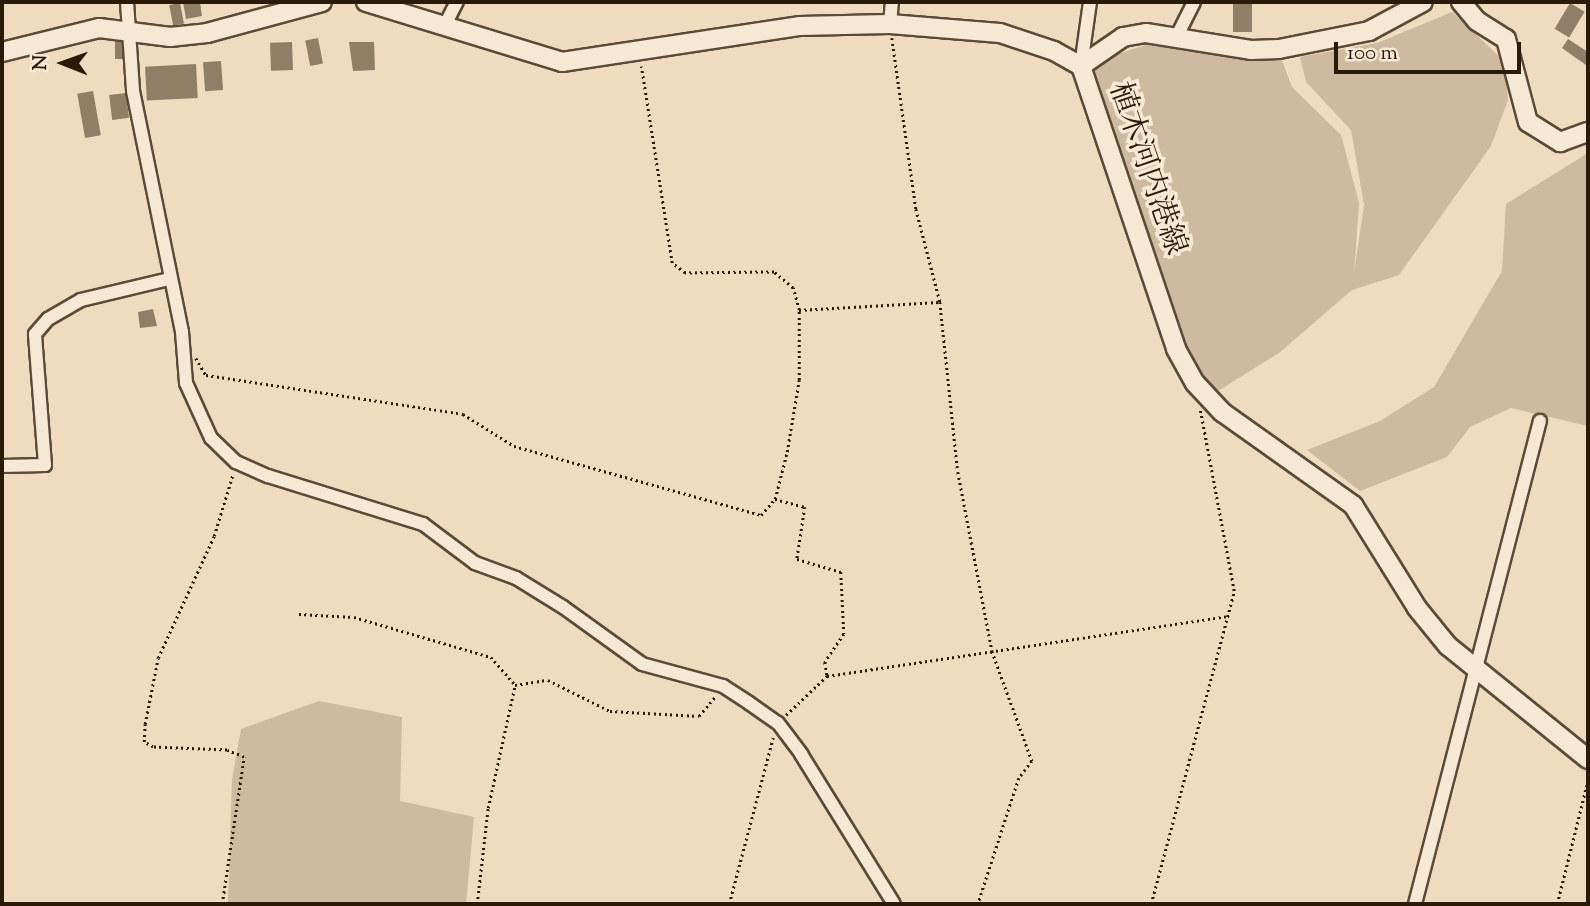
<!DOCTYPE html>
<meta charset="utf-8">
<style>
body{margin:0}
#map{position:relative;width:1590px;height:906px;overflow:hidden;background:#efdbbe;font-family:"Sorts Mill Goudy","Noto Serif JP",serif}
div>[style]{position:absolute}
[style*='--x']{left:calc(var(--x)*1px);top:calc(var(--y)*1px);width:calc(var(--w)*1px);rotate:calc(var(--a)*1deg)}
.green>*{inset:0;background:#cdba9f}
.building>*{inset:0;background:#907f67;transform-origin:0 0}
.path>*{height:2.5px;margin-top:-1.25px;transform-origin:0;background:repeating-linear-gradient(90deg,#291b08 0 2px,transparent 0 5.5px)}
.roads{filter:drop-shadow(2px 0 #5a4b36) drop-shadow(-2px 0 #5a4b36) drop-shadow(0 2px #5a4b36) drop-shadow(0 -2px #5a4b36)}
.street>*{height:12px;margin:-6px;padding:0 6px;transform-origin:6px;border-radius:6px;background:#f5e8d5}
.secondary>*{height:18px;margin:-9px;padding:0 9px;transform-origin:9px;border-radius:9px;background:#f5e8d5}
span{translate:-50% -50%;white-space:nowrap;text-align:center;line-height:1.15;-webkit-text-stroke:7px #f5e8d5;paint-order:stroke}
.street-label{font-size:30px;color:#291b08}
.frame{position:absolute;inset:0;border:4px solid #291b08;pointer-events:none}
.north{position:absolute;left:28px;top:28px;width:70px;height:70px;-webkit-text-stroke:5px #f5e8d5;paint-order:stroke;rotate:271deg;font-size:19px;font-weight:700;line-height:28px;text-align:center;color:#291b08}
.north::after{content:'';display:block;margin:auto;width:24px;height:32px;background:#291b08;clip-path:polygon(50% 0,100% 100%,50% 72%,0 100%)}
.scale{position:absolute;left:1334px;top:42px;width:187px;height:32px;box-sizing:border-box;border:4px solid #291b08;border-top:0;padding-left:9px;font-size:21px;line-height:24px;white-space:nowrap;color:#291b08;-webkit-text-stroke:5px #f5e8d5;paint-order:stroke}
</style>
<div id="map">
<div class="green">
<i style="clip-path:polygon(1452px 12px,1505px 62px,1508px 100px,1491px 146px,1399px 275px,1352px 290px,1279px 353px,1218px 391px,1176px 349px,1081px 66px,1152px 43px,1242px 58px,1281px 58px,1292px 87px,1341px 135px,1359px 203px,1354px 273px,1364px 205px,1351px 130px,1306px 82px,1300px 57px,1377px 43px)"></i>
<i style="clip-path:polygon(1588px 153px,1588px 426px,1511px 408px,1470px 427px,1447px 457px,1360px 491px,1307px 450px,1380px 421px,1434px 387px,1502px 271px,1506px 204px)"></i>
<i style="clip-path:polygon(319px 701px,402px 717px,400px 801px,474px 817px,466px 904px,228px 904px,232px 780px,241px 729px)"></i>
</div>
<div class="building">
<i style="clip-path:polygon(183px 2px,200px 2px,202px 16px,186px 19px)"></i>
<i style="left:1233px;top:2px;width:19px;height:30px"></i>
<i style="left:180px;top:3px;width:21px;height:11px;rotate:79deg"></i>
<i style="left:1570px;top:3px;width:17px;height:30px;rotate:31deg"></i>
<i style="left:318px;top:38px;width:26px;height:13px;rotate:79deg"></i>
<i style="clip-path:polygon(1568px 39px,1588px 52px,1586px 65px,1562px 48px)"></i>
<i style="left:115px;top:41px;width:12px;height:18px"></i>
<i style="left:292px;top:42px;width:28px;height:22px;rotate:88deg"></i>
<i style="clip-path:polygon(349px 42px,374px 42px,375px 70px,353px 71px)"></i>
<i style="left:221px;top:61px;width:29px;height:18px;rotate:86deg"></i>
<i style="left:196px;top:64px;width:34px;height:51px;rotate:87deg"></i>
<i style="left:93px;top:91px;width:45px;height:16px;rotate:80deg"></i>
<i style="left:126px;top:93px;width:25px;height:17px;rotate:83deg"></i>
<i style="clip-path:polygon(153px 309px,157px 326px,140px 328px,138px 312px)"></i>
</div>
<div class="path">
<i style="--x:892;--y:38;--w:173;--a:82"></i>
<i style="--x:916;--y:209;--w:96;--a:75.5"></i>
<i style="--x:940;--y:302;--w:171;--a:84"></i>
<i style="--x:958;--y:472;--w:182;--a:79.2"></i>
<i style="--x:992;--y:651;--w:117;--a:70"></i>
<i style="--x:1032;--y:761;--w:21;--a:127"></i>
<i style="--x:1019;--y:778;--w:133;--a:108"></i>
<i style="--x:799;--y:310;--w:140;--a:-3.3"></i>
<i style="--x:196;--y:358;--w:20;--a:60"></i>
<i style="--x:206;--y:375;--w:260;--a:8.6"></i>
<i style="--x:463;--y:414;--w:60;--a:32.1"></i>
<i style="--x:514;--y:446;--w:256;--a:15.6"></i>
<i style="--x:761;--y:515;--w:21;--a:-49"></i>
<i style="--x:775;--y:499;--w:49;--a:-75.7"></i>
<i style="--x:787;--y:452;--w:73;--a:-80.5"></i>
<i style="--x:799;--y:380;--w:70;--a:-90"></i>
<i style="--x:799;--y:310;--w:23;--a:-105"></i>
<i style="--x:793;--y:288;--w:25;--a:-140"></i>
<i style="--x:774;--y:272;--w:89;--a:179.4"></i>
<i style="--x:685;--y:273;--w:16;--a:-142"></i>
<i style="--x:672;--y:263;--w:199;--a:-98.9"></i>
<i style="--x:775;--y:499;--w:31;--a:15"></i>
<i style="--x:805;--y:507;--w:53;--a:98.7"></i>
<i style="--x:797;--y:559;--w:46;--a:16.5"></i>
<i style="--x:841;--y:572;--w:62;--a:87.2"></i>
<i style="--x:844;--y:634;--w:34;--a:124"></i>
<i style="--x:825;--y:662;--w:13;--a:81"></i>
<i style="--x:299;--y:614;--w:55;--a:3.1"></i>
<i style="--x:354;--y:617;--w:143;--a:16.3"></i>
<i style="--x:491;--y:657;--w:37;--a:49"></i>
<i style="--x:786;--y:715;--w:57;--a:-43.6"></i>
<i style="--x:827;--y:676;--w:405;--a:-8.5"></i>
<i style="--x:222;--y:904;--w:149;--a:-81.5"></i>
<i style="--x:244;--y:757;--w:18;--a:-158"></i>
<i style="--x:227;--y:750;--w:74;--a:-177.7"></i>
<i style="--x:153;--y:747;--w:10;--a:-151"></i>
<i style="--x:144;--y:742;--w:18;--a:-87"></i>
<i style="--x:145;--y:724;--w:67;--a:-78.9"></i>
<i style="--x:158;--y:658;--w:134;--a:-65.3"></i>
<i style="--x:214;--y:536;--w:65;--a:-73"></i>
<i style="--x:477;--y:904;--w:97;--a:-83.5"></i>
<i style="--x:488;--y:808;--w:126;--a:-77.6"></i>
<i style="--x:515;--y:685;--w:33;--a:-9"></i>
<i style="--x:548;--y:680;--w:69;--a:26.6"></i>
<i style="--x:610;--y:711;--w:89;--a:3.2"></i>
<i style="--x:699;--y:716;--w:26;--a:-50"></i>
<i style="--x:729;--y:904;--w:172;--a:-75.2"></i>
<i style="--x:1151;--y:904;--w:324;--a:-75.1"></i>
<i style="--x:1234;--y:591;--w:184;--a:-100.6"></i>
<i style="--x:1557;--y:904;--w:128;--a:-76"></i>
</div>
<div class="roads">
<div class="street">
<i style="--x:127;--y:2;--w:89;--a:86.1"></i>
<i style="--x:133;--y:91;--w:246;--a:78.5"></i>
<i style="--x:182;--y:332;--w:51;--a:85.5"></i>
<i style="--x:186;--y:383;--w:60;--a:65.6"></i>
<i style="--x:211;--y:438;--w:35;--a:44"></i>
<i style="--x:236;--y:462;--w:35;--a:24"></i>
<i style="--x:268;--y:476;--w:162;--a:17.2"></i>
<i style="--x:423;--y:524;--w:65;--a:36.9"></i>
<i style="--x:475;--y:563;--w:44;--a:20.1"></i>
<i style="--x:516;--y:578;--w:55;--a:31.7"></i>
<i style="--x:563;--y:607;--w:97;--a:35.8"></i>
<i style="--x:642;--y:664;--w:84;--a:15.2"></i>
<i style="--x:723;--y:686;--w:31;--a:33"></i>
<i style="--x:749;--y:703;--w:35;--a:35"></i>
<i style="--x:778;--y:723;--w:39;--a:53"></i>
<i style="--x:801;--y:754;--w:176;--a:58.2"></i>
<i style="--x:890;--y:24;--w:22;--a:-85"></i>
<i style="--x:444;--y:27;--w:28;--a:-63"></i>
<i style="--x:1176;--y:38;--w:40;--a:-63.4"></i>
<i style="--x:1081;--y:66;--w:65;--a:-82"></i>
<i style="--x:2;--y:466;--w:43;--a:-1.3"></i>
<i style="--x:45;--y:465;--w:131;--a:-94.4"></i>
<i style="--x:35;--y:334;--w:20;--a:-49"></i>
<i style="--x:48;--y:319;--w:38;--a:-30"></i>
<i style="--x:81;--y:300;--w:90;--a:-13.4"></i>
<i style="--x:1415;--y:904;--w:499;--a:-75.5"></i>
</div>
<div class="secondary">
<i style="--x:366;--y:2;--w:205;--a:17"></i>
<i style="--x:562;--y:62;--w:241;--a:-8.6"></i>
<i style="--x:800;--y:26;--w:90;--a:-1.3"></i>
<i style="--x:890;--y:24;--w:110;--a:4.7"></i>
<i style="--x:1000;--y:33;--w:57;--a:18.4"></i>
<i style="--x:1054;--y:51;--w:31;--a:29"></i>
<i style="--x:1081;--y:66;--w:299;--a:71.4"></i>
<i style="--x:1176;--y:349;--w:39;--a:61"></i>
<i style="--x:1195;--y:383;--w:40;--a:47"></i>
<i style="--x:1222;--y:412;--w:161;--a:35.4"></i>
<i style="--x:1353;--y:505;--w:121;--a:58.1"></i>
<i style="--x:1417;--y:608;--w:49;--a:50.8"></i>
<i style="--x:1448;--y:646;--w:180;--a:38.9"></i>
<i style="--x:1461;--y:2;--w:25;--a:50"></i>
<i style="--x:1477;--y:21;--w:34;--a:32"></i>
<i style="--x:1506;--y:39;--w:86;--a:75.2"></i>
<i style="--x:1528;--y:122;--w:38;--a:32"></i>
<i style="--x:1560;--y:142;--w:30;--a:-20"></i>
<i style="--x:2;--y:52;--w:100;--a:-13.9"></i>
<i style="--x:99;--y:28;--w:72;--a:7.2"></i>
<i style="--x:170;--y:37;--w:37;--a:-6"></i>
<i style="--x:207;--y:33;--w:119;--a:-15.1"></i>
<i style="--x:1081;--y:66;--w:51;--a:-34.6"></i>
<i style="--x:1123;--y:37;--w:23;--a:-10"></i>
<i style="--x:1146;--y:33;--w:106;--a:9.2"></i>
<i style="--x:1251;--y:50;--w:28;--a:-2"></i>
<i style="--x:1279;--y:49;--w:92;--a:-11.3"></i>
<i style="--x:1369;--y:31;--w:61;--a:-28.2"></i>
</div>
</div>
<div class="street-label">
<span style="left:1146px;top:169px;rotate:71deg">植木河内港線</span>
</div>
<div class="frame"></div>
<div class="north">N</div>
<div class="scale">100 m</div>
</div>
